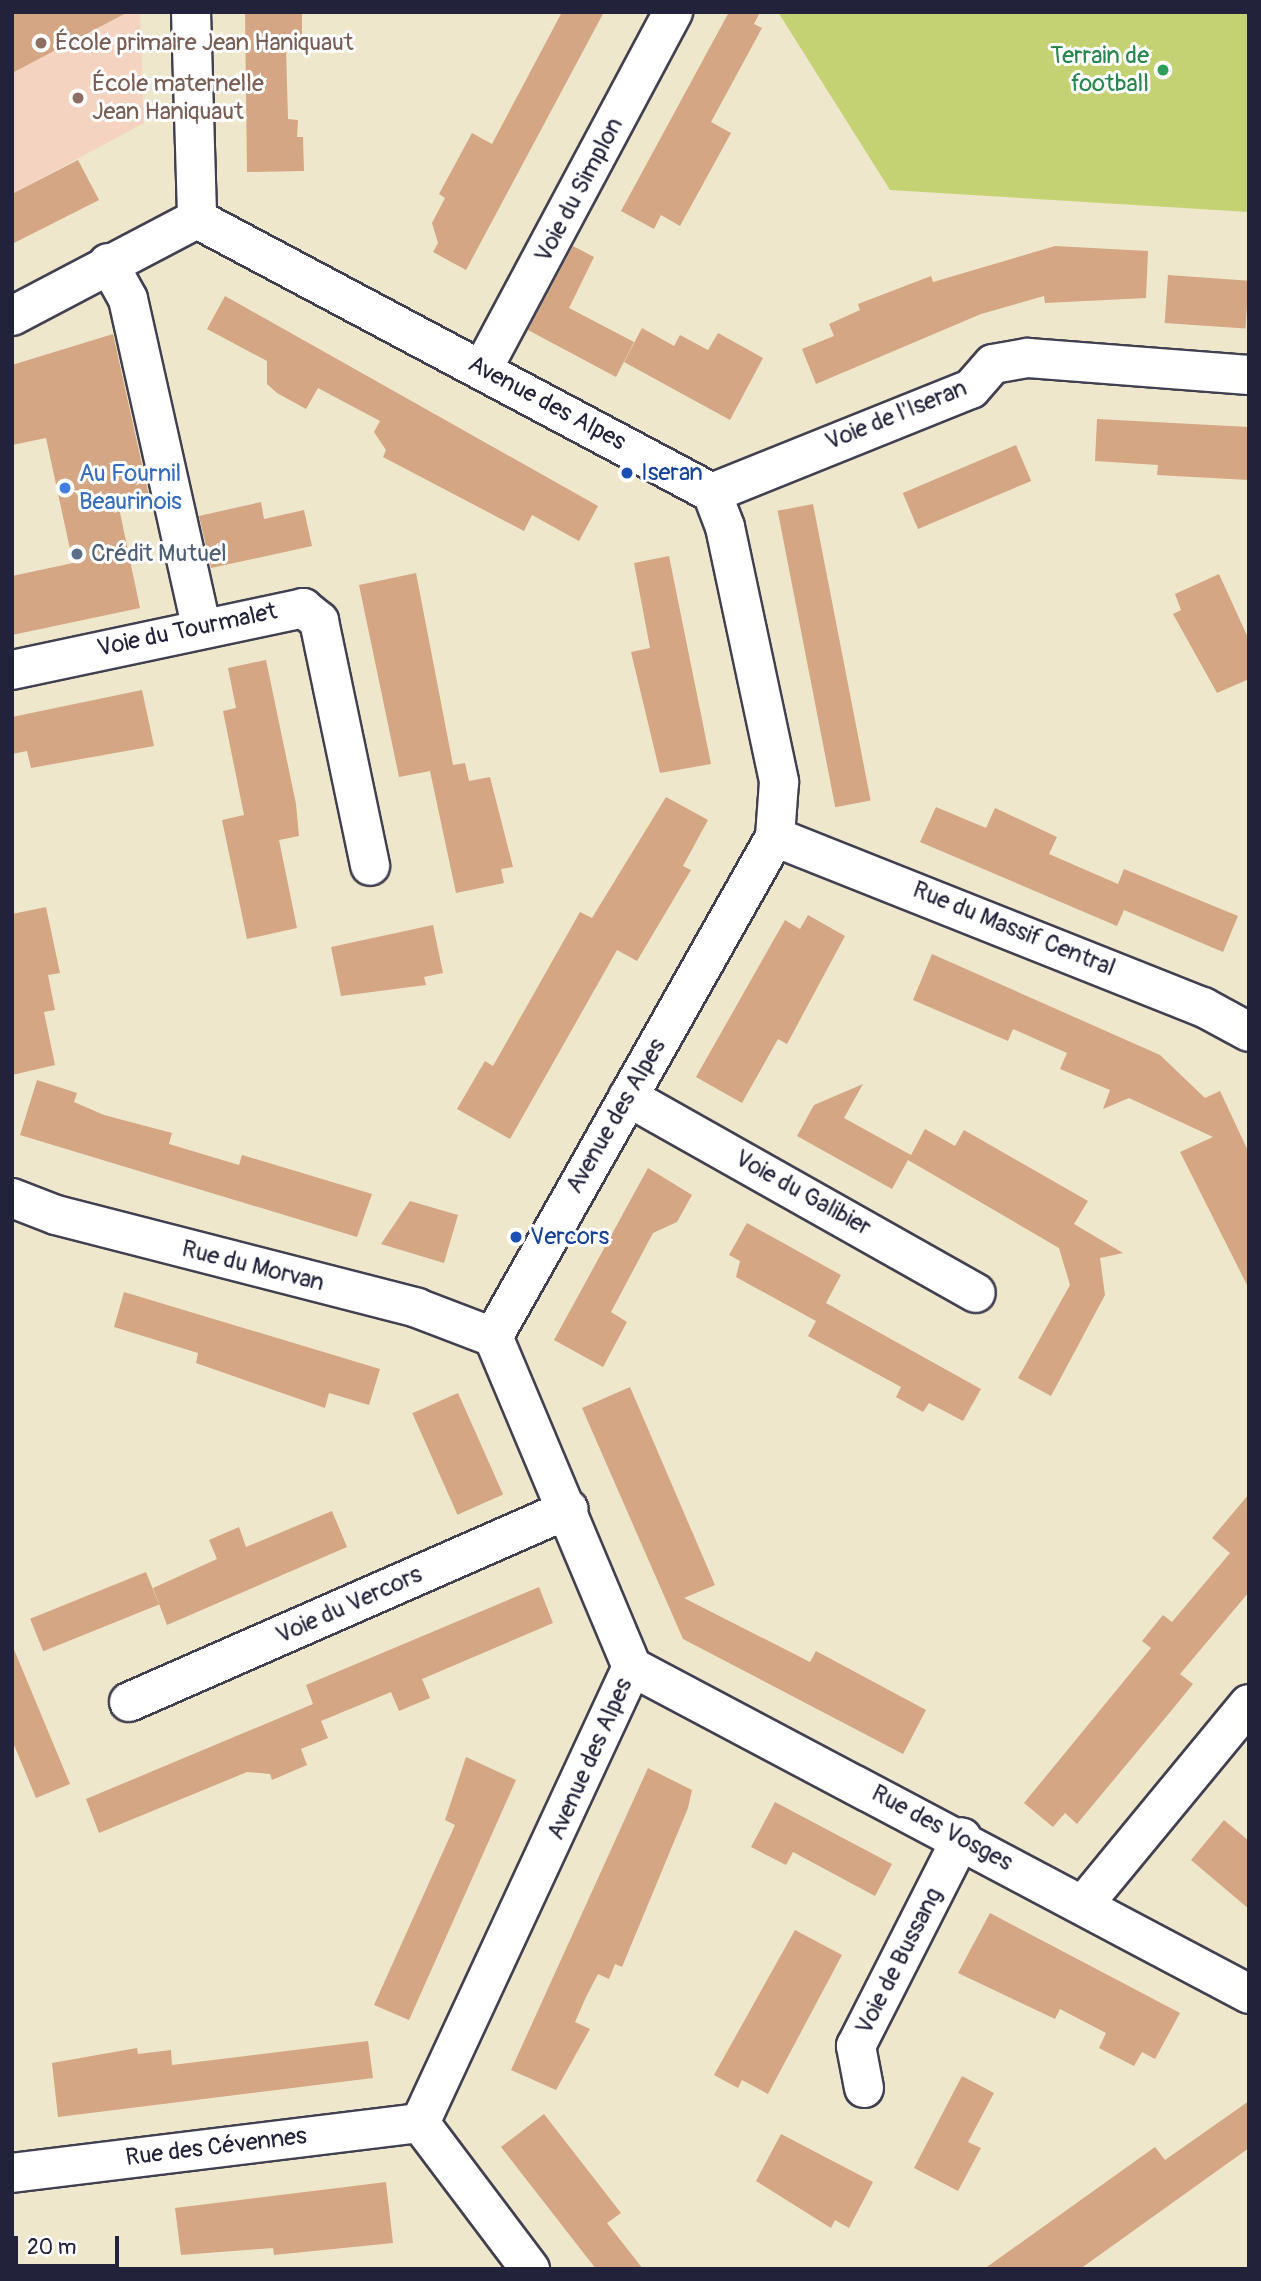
<!DOCTYPE html>
<meta charset="utf-8">
<style>
body{margin:0}
#map{position:relative;width:1261px;height:2281px;overflow:hidden;background:#eee7cb;font-family:Pangolin,sans-serif}
div>[style]{position:absolute}
[style*='--x']{left:calc(var(--x)*1px);top:calc(var(--y)*1px);width:calc(var(--w)*1px);rotate:calc(var(--a)*1deg)}
.built>*{inset:0;background:#f4d3c0}
.green>*{inset:0;background:#c5d273}
.building>*{inset:0;background:#d5a683;transform-origin:0 0}
.roads{filter:drop-shadow(2px 0 #414051) drop-shadow(-2px 0 #414051) drop-shadow(0 2px #414051) drop-shadow(0 -2px #414051)}
.street>*{height:38px;margin:-19px;padding:0 19px;transform-origin:19px;border-radius:19px;background:#fff}
.dots>*{width:19px;height:19px;translate:-50% -50%;box-sizing:border-box;border:4px solid #fff;border-radius:50%}
span{translate:-50% -50%;white-space:nowrap;text-align:center;line-height:1.15;-webkit-text-stroke:6px #fff;paint-order:stroke}
.education-label{font-size:24px;color:#785e54}
.left{translate:0 -50%;text-align:left}
.leisure-label{font-size:24px;color:#27864d}
.right{translate:-100% -50%;text-align:right}
.street-label{font-size:24px;color:#22223b}
.transit-label{font-size:24px;color:#164399}
.shop-label{font-size:24px;color:#366cbe}
.service-label{font-size:24px;color:#4e5e75}
.frame{position:absolute;inset:0;border:14px solid #22223b;pointer-events:none}
.scale{position:absolute;left:14px;top:2236px;width:105px;height:32px;box-sizing:border-box;border:4px solid #22223b;border-top:0;padding-left:9px;font-size:21px;line-height:24px;white-space:nowrap;color:#22223b;-webkit-text-stroke:5px #fff;paint-order:stroke}
</style>
<div id="map">
<div class="built">
<i style="clip-path:polygon(12px 12px,140px 12px,144px 123px,12px 194px)"></i>
</div>
<div class="green">
<i style="clip-path:polygon(778px 12px,1249px 12px,1249px 212px,890px 190px)"></i>
</div>
<div class="building">
<i style="clip-path:polygon(12px 12px,128px 12px,12px 73px)"></i>
<i style="clip-path:polygon(245px 12px,302px 12px,302px 48px,286px 48px,288px 119px,298px 120px,297px 137px,303px 137px,304px 171px,247px 172px)"></i>
<i style="clip-path:polygon(562px 12px,604px 12px,466px 270px,433px 252px,438px 243px,432px 223px,445px 198px,439px 194px,472px 133px,492px 144px)"></i>
<i style="clip-path:polygon(729px 12px,760px 12px,754px 24px,762px 28px,711px 122px,731px 133px,680px 226px,661px 215px,654px 229px,621px 211px)"></i>
<i style="clip-path:polygon(78px 160px,99px 200px,12px 244px,12px 194px)"></i>
<i style="clip-path:polygon(573px 246px,594px 257px,569px 308px,634px 342px,616px 377px,528px 330px)"></i>
<i style="clip-path:polygon(1055px 246px,1148px 251px,1146px 298px,1045px 303px,1044px 296px,981px 314px,816px 384px,802px 349px,834px 336px,829px 324px,860px 310px,858px 304px,931px 276px,933px 282px)"></i>
<i style="left:1168px;top:275px;width:81px;height:48px;rotate:4deg"></i>
<i style="clip-path:polygon(225px 296px,598px 506px,579px 541px,532px 515px,524px 531px,383px 457px,386px 450px,374px 432px,380px 421px,318px 388px,306px 409px,277px 393px,267px 384px,267px 361px,207px 329px)"></i>
<i style="clip-path:polygon(642px 328px,674px 346px,680px 335px,708px 350px,718px 333px,763px 358px,730px 420px,624px 362px)"></i>
<i style="clip-path:polygon(113px 334px,149px 496px,118px 503px,140px 608px,12px 635px,12px 576px,73px 563px,46px 438px,12px 445px,12px 365px)"></i>
<i style="clip-path:polygon(1097px 419px,1249px 427px,1249px 480px,1157px 475px,1158px 465px,1095px 461px)"></i>
<i style="left:1016px;top:445px;width:39px;height:123px;rotate:67deg"></i>
<i style="clip-path:polygon(261px 502px,264px 519px,304px 510px,312px 546px,211px 568px,199px 516px)"></i>
<i style="left:813px;top:504px;width:302px;height:36px;rotate:79deg"></i>
<i style="clip-path:polygon(669px 556px,711px 764px,660px 773px,631px 652px,650px 648px,634px 563px)"></i>
<i style="clip-path:polygon(416px 573px,453px 765px,465px 763px,469px 781px,490px 777px,513px 867px,501px 869px,504px 883px,456px 893px,430px 771px,399px 777px,359px 585px)"></i>
<i style="clip-path:polygon(1219px 574px,1249px 640px,1249px 679px,1217px 693px,1173px 614px,1181px 610px,1175px 594px)"></i>
<i style="clip-path:polygon(266px 660px,296px 804px,299px 836px,279px 840px,297px 928px,247px 939px,222px 820px,244px 815px,223px 711px,236px 708px,228px 668px)"></i>
<i style="clip-path:polygon(142px 690px,154px 746px,31px 768px,27px 751px,12px 754px,12px 717px)"></i>
<i style="clip-path:polygon(666px 797px,708px 820px,683px 866px,691px 870px,637px 961px,617px 950px,510px 1139px,457px 1109px,485px 1061px,493px 1066px,580px 912px,592px 918px)"></i>
<i style="clip-path:polygon(936px 807px,986px 828px,995px 808px,1057px 837px,1049px 854px,1118px 884px,1124px 869px,1238px 916px,1223px 952px,1124px 910px,1117px 926px,920px 842px)"></i>
<i style="clip-path:polygon(46px 907px,60px 973px,48px 975px,55px 1010px,44px 1012px,55px 1065px,12px 1075px,12px 914px)"></i>
<i style="clip-path:polygon(808px 915px,845px 936px,787px 1044px,778px 1039px,742px 1103px,696px 1077px,785px 920px,800px 929px)"></i>
<i style="clip-path:polygon(433px 925px,443px 973px,424px 977px,426px 985px,341px 996px,331px 947px)"></i>
<i style="clip-path:polygon(932px 954px,1160px 1055px,1205px 1098px,1220px 1091px,1249px 1153px,1249px 1289px,1180px 1152px,1213px 1137px,1129px 1098px,1103px 1109px,1110px 1090px,1060px 1069px,1067px 1053px,1013px 1029px,1008px 1041px,913px 1000px)"></i>
<i style="clip-path:polygon(37px 1080px,77px 1093px,74px 1102px,104px 1115px,172px 1133px,169px 1144px,239px 1165px,242px 1155px,372px 1194px,357px 1237px,20px 1135px)"></i>
<i style="clip-path:polygon(863px 1084px,844px 1118px,911px 1155px,925px 1129px,955px 1146px,964px 1130px,1088px 1201px,1074px 1224px,1123px 1253px,1100px 1258px,1105px 1295px,1051px 1396px,1018px 1378px,1070px 1285px,1059px 1248px,908px 1160px,892px 1189px,797px 1136px,814px 1105px)"></i>
<i style="clip-path:polygon(648px 1168px,692px 1195px,677px 1222px,653px 1233px,611px 1312px,627px 1322px,603px 1367px,554px 1340px)"></i>
<i style="clip-path:polygon(410px 1201px,458px 1215px,444px 1263px,381px 1244px)"></i>
<i style="clip-path:polygon(747px 1223px,841px 1275px,826px 1303px,981px 1389px,963px 1421px,929px 1403px,923px 1412px,896px 1397px,901px 1387px,808px 1336px,816px 1321px,736px 1277px,740px 1261px,729px 1255px)"></i>
<i style="clip-path:polygon(124px 1292px,380px 1369px,369px 1405px,329px 1393px,325px 1408px,196px 1363px,198px 1353px,114px 1327px)"></i>
<i style="clip-path:polygon(630px 1387px,715px 1585px,684px 1598px,810px 1662px,816px 1651px,926px 1710px,903px 1754px,683px 1639px,582px 1408px)"></i>
<i style="left:458px;top:1393px;width:111px;height:50px;rotate:66deg"></i>
<i style="clip-path:polygon(1249px 1494px,1249px 1592px,1180px 1674px,1193px 1684px,1171px 1711px,1077px 1824px,1065px 1813px,1053px 1827px,1024px 1803px,1151px 1648px,1142px 1641px,1163px 1615px,1172px 1622px,1230px 1553px,1212px 1538px)"></i>
<i style="clip-path:polygon(332px 1511px,347px 1547px,167px 1625px,153px 1588px,217px 1559px,209px 1540px,239px 1527px,246px 1547px)"></i>
<i style="left:146px;top:1572px;width:35px;height:125px;rotate:68deg"></i>
<i style="clip-path:polygon(539px 1587px,553px 1623px,422px 1679px,430px 1698px,399px 1711px,391px 1692px,321px 1721px,328px 1738px,301px 1749px,307px 1765px,272px 1780px,270px 1774px,247px 1772px,99px 1833px,86px 1799px,313px 1704px,306px 1685px)"></i>
<i style="clip-path:polygon(13px 1647px,70px 1784px,36px 1798px,12px 1740px)"></i>
<i style="clip-path:polygon(466px 1757px,516px 1780px,409px 2020px,374px 2005px,455px 1825px,445px 1820px)"></i>
<i style="clip-path:polygon(648px 1768px,692px 1790px,688px 1808px,622px 1967px,615px 1964px,609px 1979px,598px 1974px,586px 1997px,575px 2022px,590px 2029px,556px 2090px,511px 2070px)"></i>
<i style="clip-path:polygon(775px 1802px,892px 1864px,875px 1896px,793px 1852px,786px 1865px,751px 1847px)"></i>
<i style="clip-path:polygon(1224px 1820px,1249px 1841px,1249px 1909px,1191px 1860px)"></i>
<i style="clip-path:polygon(990px 1913px,1180px 2013px,1155px 2059px,1142px 2052px,1134px 2066px,1099px 2048px,1106px 2033px,1060px 2009px,1055px 2019px,958px 1973px)"></i>
<i style="clip-path:polygon(795px 1930px,842px 1955px,768px 2094px,742px 2080px,738px 2088px,714px 2075px)"></i>
<i style="clip-path:polygon(368px 2041px,373px 2078px,58px 2117px,52px 2063px,137px 2048px,138px 2054px,171px 2050px,172px 2065px)"></i>
<i style="clip-path:polygon(962px 2076px,994px 2093px,968px 2142px,981px 2148px,958px 2191px,914px 2168px)"></i>
<i style="clip-path:polygon(1249px 2101px,1249px 2148px,1080px 2269px,984px 2269px,1155px 2147px,1165px 2160px)"></i>
<i style="clip-path:polygon(544px 2114px,621px 2213px,607px 2223px,643px 2269px,596px 2269px,501px 2147px)"></i>
<i style="clip-path:polygon(781px 2134px,873px 2182px,849px 2228px,835px 2220px,831px 2228px,756px 2181px)"></i>
<i style="clip-path:polygon(386px 2182px,393px 2243px,274px 2255px,273px 2248px,181px 2255px,175px 2208px)"></i>
</div>
<div class="roads">
<div class="street">
<i style="--x:191;--y:12;--w:207;--a:88.3"></i>
<i style="--x:197;--y:219;--w:583;--a:28.01"></i>
<i style="--x:712;--y:493;--w:36;--a:69"></i>
<i style="--x:725;--y:527;--w:261;--a:78"></i>
<i style="--x:779;--y:782;--w:55;--a:94.2"></i>
<i style="--x:775;--y:837;--w:574;--a:119.42"></i>
<i style="--x:108;--y:263;--w:41;--a:60.9"></i>
<i style="--x:128;--y:299;--w:335;--a:77.4"></i>
<i style="--x:12;--y:316;--w:209;--a:-27.7"></i>
<i style="--x:483;--y:368;--w:404;--a:-61.9"></i>
<i style="--x:712;--y:493;--w:279;--a:-21.9"></i>
<i style="--x:971;--y:389;--w:33;--a:-49"></i>
<i style="--x:993;--y:364;--w:36;--a:-10"></i>
<i style="--x:1028;--y:358;--w:222;--a:4.4"></i>
<i style="--x:12;--y:670;--w:298;--a:-12"></i>
<i style="--x:303;--y:608;--w:21;--a:39"></i>
<i style="--x:319;--y:621;--w:250;--a:78.2"></i>
<i style="--x:775;--y:837;--w:461;--a:21.7"></i>
<i style="--x:1203;--y:1007;--w:52;--a:28.5"></i>
<i style="--x:628;--y:1097;--w:399;--a:29.4"></i>
<i style="--x:12;--y:1198;--w:47;--a:21.1"></i>
<i style="--x:56;--y:1215;--w:373;--a:14.4"></i>
<i style="--x:417;--y:1308;--w:81;--a:20.9"></i>
<i style="--x:632;--y:1667;--w:698;--a:27.92"></i>
<i style="--x:129;--y:1702;--w:480;--a:-23.7"></i>
<i style="--x:1084;--y:1904;--w:259;--a:-50.5"></i>
<i style="--x:864;--y:2088;--w:43;--a:-100.8"></i>
<i style="--x:856;--y:2046;--w:234;--a:-63.1"></i>
<i style="--x:420;--y:2123;--w:503;--a:-65.07"></i>
<i style="--x:632;--y:1667;--w:358;--a:-112.8"></i>
<i style="--x:420;--y:2123;--w:183;--a:53"></i>
<i style="--x:12;--y:2173;--w:411;--a:-7"></i>
</div>
</div>
<div class="dots">
<i style="left:41px;top:43px;background:#8d6e63"></i>
<i style="left:1163px;top:70px;background:#2e9e5b"></i>
<i style="left:78px;top:98px;background:#8d6e63"></i>
<i style="left:627px;top:473px;background:#1a4fb4"></i>
<i style="left:65px;top:488px;background:#3f7fe0"></i>
<i style="left:77px;top:554px;background:#5c6f8a"></i>
<i style="left:516px;top:1237px;background:#1a4fb4"></i>
</div>
<div class="education-label">
<span class="left" style="left:55px;top:43px">École primaire Jean Haniquaut</span>
<span class="left" style="left:92px;top:98px">École maternelle<br>Jean Haniquaut</span>
</div>
<div class="leisure-label">
<span class="right" style="left:1149px;top:70px">Terrain de<br>football</span>
</div>
<div class="street-label">
<span style="left:579px;top:190px;rotate:-62deg">Voie du Simplon</span>
<span style="left:547px;top:403px;rotate:28deg">Avenue des Alpes</span>
<span style="left:896px;top:415px;rotate:-22deg">Voie de l'Iseran</span>
<span style="left:187px;top:630px;rotate:-12deg">Voie du Tourmalet</span>
<span style="left:1014px;top:929px;rotate:22deg">Rue du Massif Central</span>
<span style="left:616px;top:1116px;rotate:-60deg">Avenue des Alpes</span>
<span style="left:803px;top:1193px;rotate:29deg">Voie du Galibier</span>
<span style="left:253px;top:1266px;rotate:14deg">Rue du Morvan</span>
<span style="left:349px;top:1605px;rotate:-24deg">Voie du Vercors</span>
<span style="left:590px;top:1759px;rotate:-66deg">Avenue des Alpes</span>
<span style="left:942px;top:1828px;rotate:28deg">Rue des Vosges</span>
<span style="left:899px;top:1961px;rotate:-63deg">Voie de Bussang</span>
<span style="left:216px;top:2147px;rotate:-7deg">Rue des Cévennes</span>
</div>
<div class="transit-label">
<span class="left" style="left:641px;top:473px">Iseran</span>
<span class="left" style="left:530px;top:1237px">Vercors</span>
</div>
<div class="shop-label">
<span class="left" style="left:79px;top:488px">Au Fournil<br>Beaurinois</span>
</div>
<div class="service-label">
<span class="left" style="left:91px;top:554px">Crédit Mutuel</span>
</div>
<div class="frame"></div>
<div class="scale">20 m</div>
</div>
